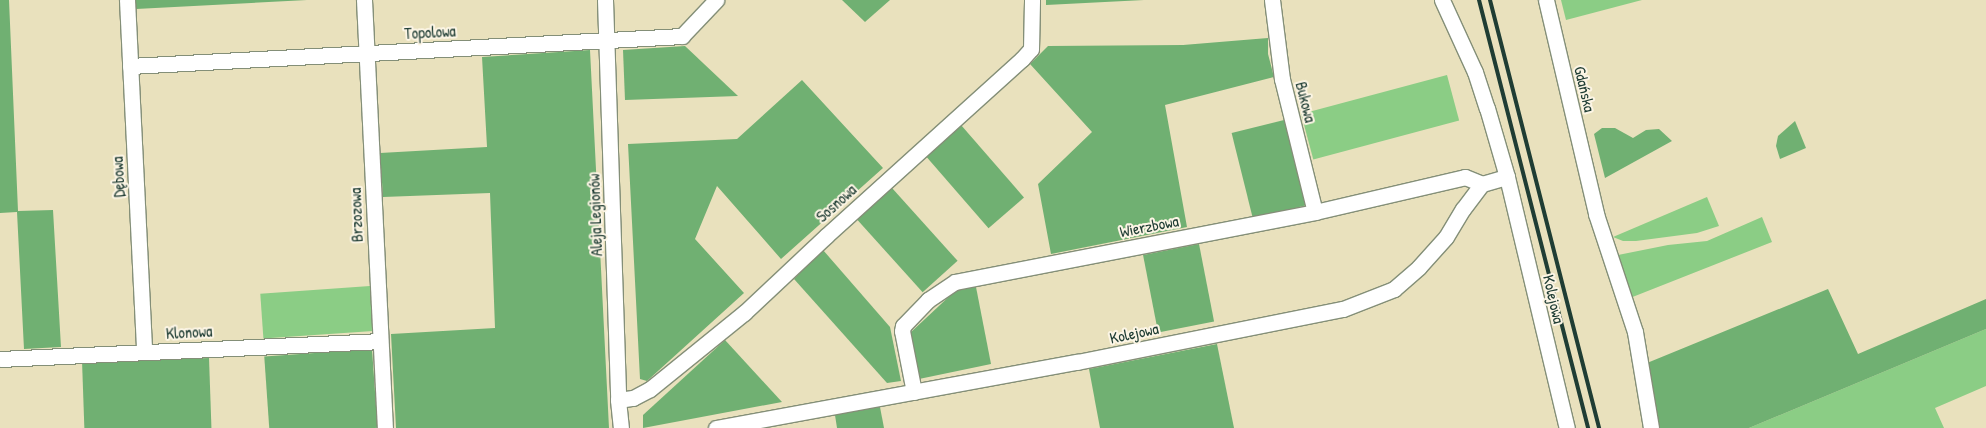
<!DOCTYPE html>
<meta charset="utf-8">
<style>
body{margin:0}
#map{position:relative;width:1986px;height:428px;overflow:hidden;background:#e9e1bd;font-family:"Patrick Hand",sans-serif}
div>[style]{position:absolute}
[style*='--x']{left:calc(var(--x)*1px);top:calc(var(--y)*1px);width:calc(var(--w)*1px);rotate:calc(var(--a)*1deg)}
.green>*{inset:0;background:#8bcd85;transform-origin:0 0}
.forest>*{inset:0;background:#70b072;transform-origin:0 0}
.roads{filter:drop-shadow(1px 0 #848f78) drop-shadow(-1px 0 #848f78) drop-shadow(0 1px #848f78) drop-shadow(0 -1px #848f78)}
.minor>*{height:15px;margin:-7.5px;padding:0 7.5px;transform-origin:7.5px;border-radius:7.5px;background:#fff}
.rail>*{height:4px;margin:-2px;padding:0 2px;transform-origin:2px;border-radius:2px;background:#1f3d34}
span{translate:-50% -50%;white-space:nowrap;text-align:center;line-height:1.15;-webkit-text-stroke:4px #fcf5e5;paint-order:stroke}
.street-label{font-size:16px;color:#1f3d34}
</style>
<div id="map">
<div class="green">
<i style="clip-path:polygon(1561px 0,1642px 0,1566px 20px)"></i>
<i style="left:1447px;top:75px;width:47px;height:151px;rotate:75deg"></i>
<i style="clip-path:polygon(1707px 197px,1719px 226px,1697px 233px,1636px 241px,1623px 241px,1613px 237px)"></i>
<i style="clip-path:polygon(1762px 217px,1772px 242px,1630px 298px,1618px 255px,1668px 245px,1707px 241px)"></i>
<i style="left:370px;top:286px;width:45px;height:110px;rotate:86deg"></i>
<i style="clip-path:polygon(1986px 329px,1986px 386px,1935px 408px,1944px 428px,1749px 428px)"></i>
</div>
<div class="forest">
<i style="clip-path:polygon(0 0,9px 0,18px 211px,53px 210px,61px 347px,24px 349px,17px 212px,0 213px)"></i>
<i style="clip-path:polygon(136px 0,307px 0,136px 9px)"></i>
<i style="clip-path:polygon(842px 0,890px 0,865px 22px)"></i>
<i style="clip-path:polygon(1046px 0,1144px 0,1046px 5px)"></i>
<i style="clip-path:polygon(1268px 38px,1268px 54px,1274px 77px,1165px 105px,1187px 227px,1051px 254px,1038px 184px,1092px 132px,1030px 64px,1048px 46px,1183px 45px)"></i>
<i style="clip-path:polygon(685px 46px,738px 96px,625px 100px,623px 50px)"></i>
<i style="clip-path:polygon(590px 50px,609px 428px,396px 428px,391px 334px,495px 328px,490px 193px,383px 197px,380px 153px,487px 147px,482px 57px)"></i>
<i style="clip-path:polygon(802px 80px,883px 168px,781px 259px,717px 186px,695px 239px,744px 293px,647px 381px,640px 379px,628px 144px,737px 139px)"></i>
<i style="left:1284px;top:120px;width:88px;height:54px;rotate:76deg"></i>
<i style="clip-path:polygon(1795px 121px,1806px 148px,1780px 159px,1776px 146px,1778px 136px)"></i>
<i style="left:961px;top:125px;width:96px;height:47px;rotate:49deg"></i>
<i style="clip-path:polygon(1602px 128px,1615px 128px,1633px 138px,1646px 130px,1659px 129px,1672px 141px,1605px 178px,1594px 134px)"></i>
<i style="left:892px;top:188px;width:98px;height:47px;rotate:48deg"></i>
<i style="left:1199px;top:244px;width:79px;height:57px;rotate:79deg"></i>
<i style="clip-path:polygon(823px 250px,890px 327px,901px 381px,887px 383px,794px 279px)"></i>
<i style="clip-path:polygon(976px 287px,991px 364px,919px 379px,910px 333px,955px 291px)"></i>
<i style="clip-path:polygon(1828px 289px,1858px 354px,1986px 299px,1986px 329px,1749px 428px,1659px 428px,1647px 363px)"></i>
<i style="clip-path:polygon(725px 340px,782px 402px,643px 428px,643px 415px)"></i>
<i style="clip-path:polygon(1217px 344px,1234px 428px,1100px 428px,1089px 369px)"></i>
<i style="left:372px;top:349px;width:79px;height:108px;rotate:86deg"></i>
<i style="left:209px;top:358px;width:70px;height:127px;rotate:88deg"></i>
<i style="clip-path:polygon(880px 407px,884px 428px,837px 428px,835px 415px)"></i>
</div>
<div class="roads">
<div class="minor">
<i style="--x:127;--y:0;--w:352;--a:87.2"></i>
<i style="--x:364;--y:0;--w:429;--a:87.2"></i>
<i style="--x:605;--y:0;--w:400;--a:88.1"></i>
<i style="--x:618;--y:400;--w:28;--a:84"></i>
<i style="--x:1272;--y:0;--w:80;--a:82.8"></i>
<i style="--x:1282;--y:79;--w:137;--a:76.1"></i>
<i style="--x:1442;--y:0;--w:79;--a:65.4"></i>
<i style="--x:1475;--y:72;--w:38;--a:72"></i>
<i style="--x:1487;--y:108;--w:72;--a:73.8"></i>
<i style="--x:1507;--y:177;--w:258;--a:76.6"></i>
<i style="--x:1546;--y:0;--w:220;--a:76.8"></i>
<i style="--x:1596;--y:214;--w:124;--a:71.7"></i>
<i style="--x:1635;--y:332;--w:97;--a:80.5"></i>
<i style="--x:130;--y:66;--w:553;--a:-3.11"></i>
<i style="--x:682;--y:36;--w:50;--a:-46.6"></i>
<i style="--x:0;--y:359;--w:379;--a:-2.7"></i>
<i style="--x:914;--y:392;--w:62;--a:-101.1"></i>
<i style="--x:902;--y:331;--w:5;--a:-79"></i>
<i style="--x:903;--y:326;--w:36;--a:-46"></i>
<i style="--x:928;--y:300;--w:32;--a:-34"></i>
<i style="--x:955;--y:282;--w:367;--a:-11"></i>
<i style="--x:1315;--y:212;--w:154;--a:-13.1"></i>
<i style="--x:1465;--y:177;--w:18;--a:22"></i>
<i style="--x:618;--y:400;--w:15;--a:-8"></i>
<i style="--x:633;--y:398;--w:19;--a:-28"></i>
<i style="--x:650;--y:389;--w:121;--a:-39"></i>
<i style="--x:744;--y:313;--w:112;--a:-43.2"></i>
<i style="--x:826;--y:236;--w:264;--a:-42.1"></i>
<i style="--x:1022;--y:59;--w:13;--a:-48"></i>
<i style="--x:1031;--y:49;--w:49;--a:-88.8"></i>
<i style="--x:716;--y:428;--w:367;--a:-10.4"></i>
<i style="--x:1077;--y:362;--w:271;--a:-11.3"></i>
<i style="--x:1343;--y:309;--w:55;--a:-21.4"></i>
<i style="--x:1394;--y:289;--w:33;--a:-41"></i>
<i style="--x:1419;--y:267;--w:40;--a:-48"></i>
<i style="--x:1446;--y:237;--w:33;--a:-59"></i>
<i style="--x:1463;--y:209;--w:31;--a:-53"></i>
<i style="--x:1482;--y:184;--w:26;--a:-16"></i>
</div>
</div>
<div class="rail">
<i style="--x:1479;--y:0;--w:442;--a:75.7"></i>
<i style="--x:1490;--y:0;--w:442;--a:75.7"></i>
</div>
<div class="street-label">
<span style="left:430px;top:32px;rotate:-3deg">Topolowa</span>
<span style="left:1585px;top:89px;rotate:77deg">Gdańska</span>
<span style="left:1306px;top:102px;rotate:76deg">Bukowa</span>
<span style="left:118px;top:177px;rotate:-93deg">Dębowa</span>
<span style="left:836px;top:203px;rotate:-42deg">Sosnowa</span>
<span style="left:356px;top:215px;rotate:-92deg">Brzozowa</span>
<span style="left:595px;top:215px;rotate:-92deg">Aleja Legionów</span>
<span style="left:1149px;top:226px;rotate:-11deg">Wierzbowa</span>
<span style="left:1554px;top:299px;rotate:77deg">Kolejowa</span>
<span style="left:189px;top:332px;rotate:-3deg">Klonowa</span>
<span style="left:1134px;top:333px;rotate:-12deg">Kolejowa</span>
</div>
</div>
